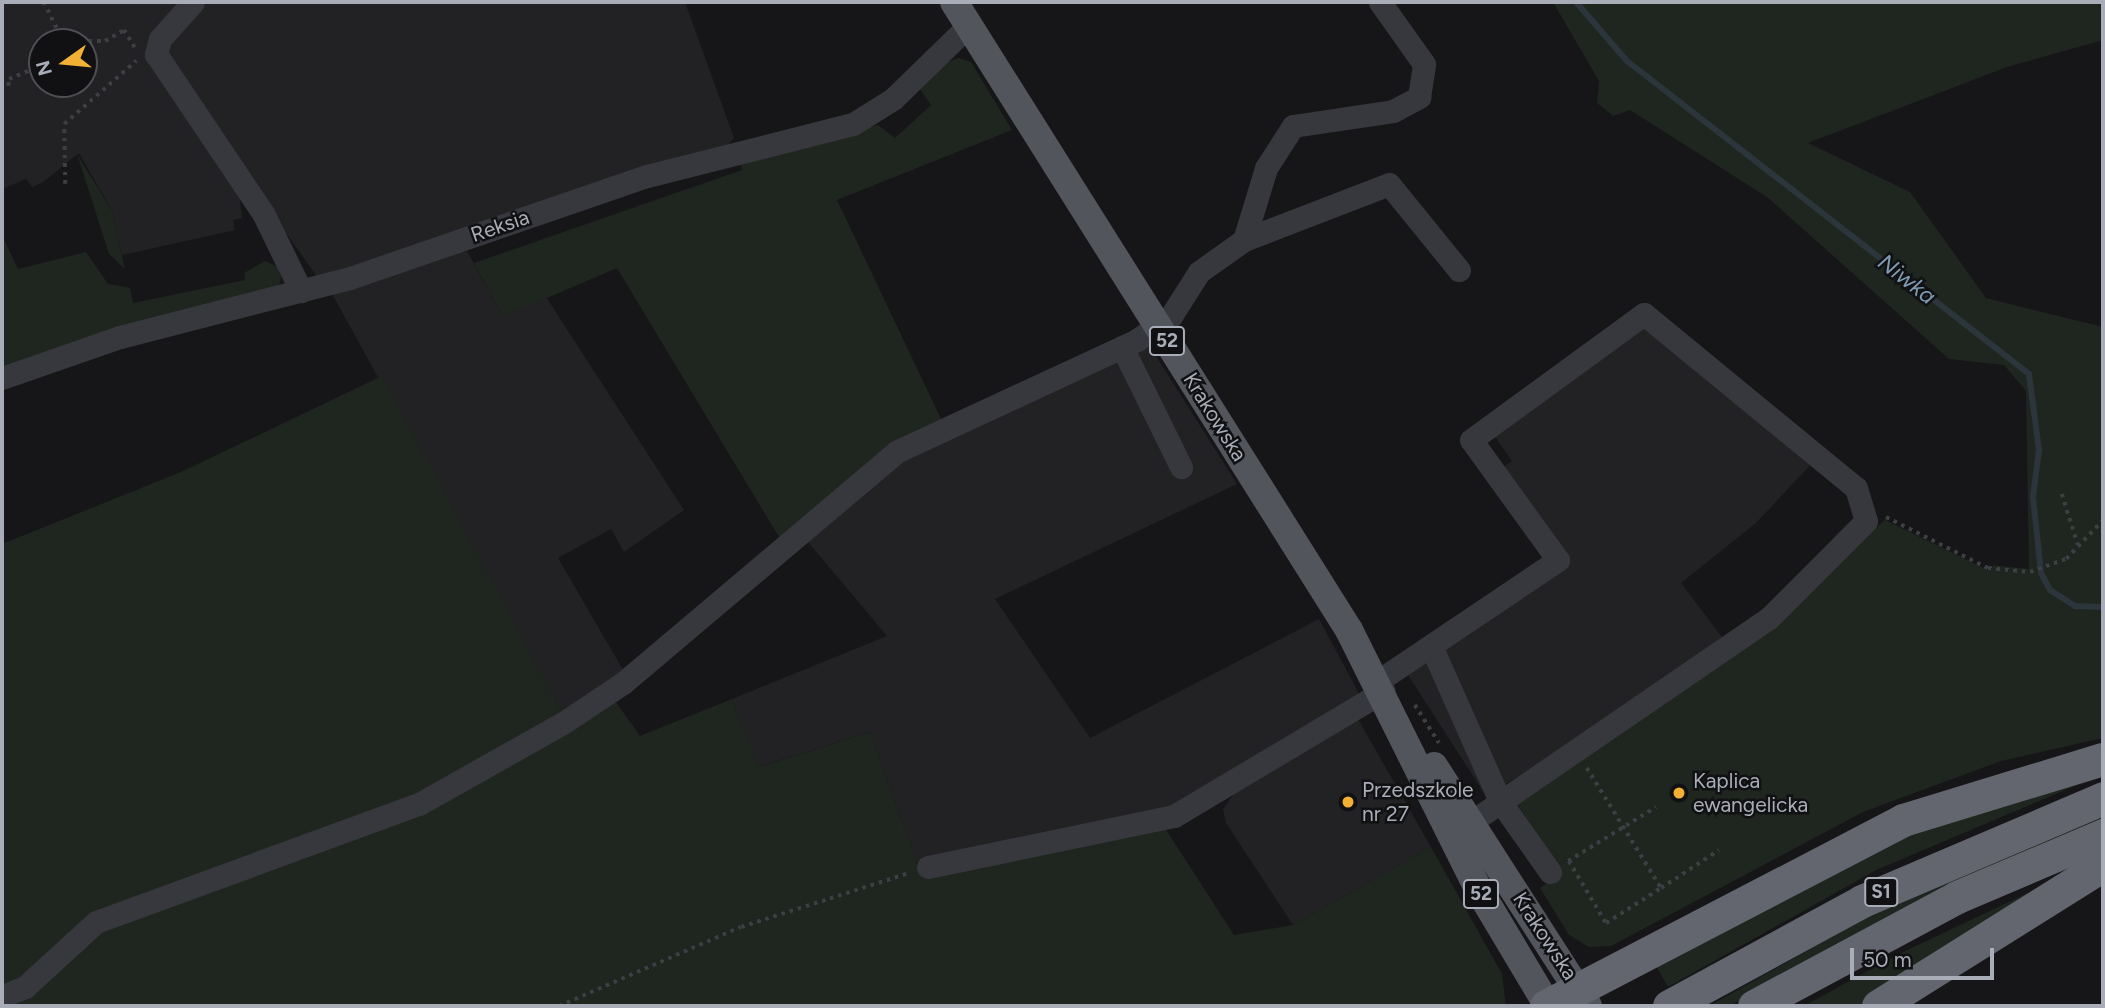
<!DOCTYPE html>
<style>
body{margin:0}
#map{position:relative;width:2105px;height:1008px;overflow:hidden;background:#161618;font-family:Figtree,sans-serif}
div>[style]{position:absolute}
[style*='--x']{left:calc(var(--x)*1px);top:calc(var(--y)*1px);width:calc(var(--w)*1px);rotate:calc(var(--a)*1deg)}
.built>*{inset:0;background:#222225}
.green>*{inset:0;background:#1e261f}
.stream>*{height:6px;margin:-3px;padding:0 3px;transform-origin:3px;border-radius:3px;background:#2c353c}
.path>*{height:3.5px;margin-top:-1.75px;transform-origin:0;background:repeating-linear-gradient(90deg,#3d3f44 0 3.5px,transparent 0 8.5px)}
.minor>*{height:23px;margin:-11.5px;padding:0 11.5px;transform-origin:11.5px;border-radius:11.5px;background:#37383d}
.major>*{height:28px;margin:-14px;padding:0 14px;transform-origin:14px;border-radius:14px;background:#53555c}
.highway>*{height:33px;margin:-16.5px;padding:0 16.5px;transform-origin:16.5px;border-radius:16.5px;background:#63666e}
.dots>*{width:19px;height:19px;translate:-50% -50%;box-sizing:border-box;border:4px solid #111113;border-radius:50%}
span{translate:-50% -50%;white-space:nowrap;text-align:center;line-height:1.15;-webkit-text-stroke:5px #111113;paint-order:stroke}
.shield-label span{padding:2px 5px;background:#111113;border:2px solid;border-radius:5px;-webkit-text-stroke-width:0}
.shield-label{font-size:19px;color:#a8adb8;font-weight:700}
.street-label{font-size:21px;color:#a8adb8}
.poi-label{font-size:21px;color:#a8adb8}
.left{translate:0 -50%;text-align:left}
.water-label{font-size:23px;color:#7f9bb3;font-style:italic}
.frame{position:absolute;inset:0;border:4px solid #a8adb8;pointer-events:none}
.north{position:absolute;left:28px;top:28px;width:70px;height:70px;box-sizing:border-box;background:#111113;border:2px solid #4d4f55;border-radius:50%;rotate:255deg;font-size:19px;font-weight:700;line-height:28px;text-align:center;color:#a8adb8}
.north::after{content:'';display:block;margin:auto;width:24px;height:32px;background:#f2b134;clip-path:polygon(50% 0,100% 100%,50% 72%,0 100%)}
.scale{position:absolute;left:1850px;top:948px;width:144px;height:32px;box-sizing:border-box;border:4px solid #a8adb8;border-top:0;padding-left:9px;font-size:21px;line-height:24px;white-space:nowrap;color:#a8adb8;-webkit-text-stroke:5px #111113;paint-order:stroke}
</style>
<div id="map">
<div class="built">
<i style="clip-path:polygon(evenodd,2px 2px,685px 2px,734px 138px,727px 146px,318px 278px,266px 205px,239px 192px,242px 218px,233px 220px,235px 230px,122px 255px,112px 211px,79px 153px,42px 183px,32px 187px,26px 179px,2px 189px,2px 2px,42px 42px,84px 42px,84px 84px,42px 84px,42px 42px)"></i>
<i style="clip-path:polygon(466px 249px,503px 317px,546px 297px,684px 510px,624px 552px,611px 529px,558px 558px,626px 675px,565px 717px,331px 292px)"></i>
<i style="clip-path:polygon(1642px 323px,1816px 459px,1756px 523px,1681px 583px,1725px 641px,1650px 696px,1486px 796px,1406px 672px,1565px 562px,1501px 469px,1512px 461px,1491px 431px)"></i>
<i style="clip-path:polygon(1147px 342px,1237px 484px,995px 599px,1090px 738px,1319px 619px,1361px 697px,1169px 808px,917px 863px,870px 732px,758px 767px,732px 699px,887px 636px,803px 536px,878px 472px)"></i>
<i style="clip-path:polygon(1358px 719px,1431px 847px,1293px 925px,1226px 823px,1223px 809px,1238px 788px)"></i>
</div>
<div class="green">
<i style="clip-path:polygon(1553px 2px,2103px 2px,2103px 40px,2007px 67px,1808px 143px,1910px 192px,1986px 298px,2103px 327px,2103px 738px,2001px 761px,1863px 812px,1611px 946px,1589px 947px,1569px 935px,1540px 888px,1562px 872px,1514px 799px,1702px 678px,1885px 520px,1990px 571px,1993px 565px,2029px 569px,2026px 391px,2004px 365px,1949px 359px,1767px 197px,1630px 110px,1613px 116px,1597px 103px,1599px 81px)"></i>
<i style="clip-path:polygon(959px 58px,971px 62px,1012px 130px,837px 200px,942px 421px,782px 542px,617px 268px,503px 317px,474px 263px,742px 170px,740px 161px,878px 125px,895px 138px,931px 105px,920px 89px,942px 64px)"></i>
<i style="clip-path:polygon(77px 154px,112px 211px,125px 269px,109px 254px)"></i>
<i style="clip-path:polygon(2px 235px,18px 269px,86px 252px,108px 284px,130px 288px,133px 303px,245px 280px,244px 273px,265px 261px,278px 267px,281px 278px,279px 286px,2px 367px)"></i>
<i style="clip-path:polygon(382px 376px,565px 717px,446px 786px,91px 918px,2px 992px,2px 544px,181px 472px)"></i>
<i style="clip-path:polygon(613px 698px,640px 736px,732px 699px,759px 767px,870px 732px,922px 877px,1163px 825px,1234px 935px,1293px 925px,1431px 847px,1502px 974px,1506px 1006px,2px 1006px,85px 936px,395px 821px)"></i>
<i style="clip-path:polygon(2103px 774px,1876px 870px,1668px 987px,1656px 966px,1932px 824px)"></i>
<i style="clip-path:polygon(2103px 812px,2103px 821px,1807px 962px,1730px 1006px,1709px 1006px,1869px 916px)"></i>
<i style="clip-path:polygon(2036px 889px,1860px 1006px,1804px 1006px,1899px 954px)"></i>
</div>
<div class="stream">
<i style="--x:1576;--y:2;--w:78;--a:49.2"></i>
<i style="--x:1627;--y:61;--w:509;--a:37.9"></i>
<i style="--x:2029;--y:374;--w:77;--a:82.5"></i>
<i style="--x:2039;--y:450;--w:47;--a:97.3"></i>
<i style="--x:2033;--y:497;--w:76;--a:84"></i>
<i style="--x:2041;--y:573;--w:19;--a:62"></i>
<i style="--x:2050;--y:590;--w:30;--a:33"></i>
<i style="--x:2075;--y:606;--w:28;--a:2"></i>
</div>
<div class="path">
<i style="--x:44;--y:2;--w:43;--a:64"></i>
<i style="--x:63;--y:41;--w:42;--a:0"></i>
<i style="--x:105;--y:41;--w:22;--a:-30"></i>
<i style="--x:124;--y:30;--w:22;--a:58"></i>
<i style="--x:8;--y:86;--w:7;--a:-82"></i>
<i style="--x:9;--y:79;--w:36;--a:-23"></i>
<i style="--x:65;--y:184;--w:60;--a:-91"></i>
<i style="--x:64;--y:124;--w:96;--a:-41.2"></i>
<i style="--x:2062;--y:494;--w:53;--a:72.6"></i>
<i style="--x:1886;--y:517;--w:114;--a:26.6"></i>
<i style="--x:1988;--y:568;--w:42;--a:5.4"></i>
<i style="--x:2030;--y:572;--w:38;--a:-20"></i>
<i style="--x:2066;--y:559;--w:54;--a:-46.5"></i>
<i style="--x:1415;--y:705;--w:45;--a:57.7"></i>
<i style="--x:1587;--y:768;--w:141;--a:58.3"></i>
<i style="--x:1661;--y:888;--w:69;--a:-33.2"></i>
<i style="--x:1568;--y:861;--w:103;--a:-31.5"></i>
<i style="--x:1569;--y:861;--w:72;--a:59.2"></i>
<i style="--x:1606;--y:923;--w:65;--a:-32.5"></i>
<i style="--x:559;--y:1006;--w:198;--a:-23.5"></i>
<i style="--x:741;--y:927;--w:176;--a:-17.8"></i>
</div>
<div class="minor">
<i style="--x:193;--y:2;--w:50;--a:131.7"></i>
<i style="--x:160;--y:39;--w:16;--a:105"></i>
<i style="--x:156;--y:54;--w:192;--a:56.1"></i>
<i style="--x:263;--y:213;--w:87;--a:64"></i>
<i style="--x:1244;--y:240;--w:75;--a:-73"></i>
<i style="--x:1266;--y:168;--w:50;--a:-57.3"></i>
<i style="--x:1293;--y:126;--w:101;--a:-8.5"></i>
<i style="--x:1393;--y:111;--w:30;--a:-28"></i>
<i style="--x:1419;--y:97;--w:33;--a:-81"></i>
<i style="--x:1424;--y:64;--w:76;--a:-125.4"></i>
<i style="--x:1122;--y:347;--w:134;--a:63.8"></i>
<i style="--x:2;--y:378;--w:125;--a:-19.2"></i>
<i style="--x:120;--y:337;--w:237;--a:-14.4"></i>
<i style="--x:350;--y:278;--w:314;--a:-19"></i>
<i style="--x:647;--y:176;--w:212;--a:-14.2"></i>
<i style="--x:853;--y:124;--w:47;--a:-32"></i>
<i style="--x:893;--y:99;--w:106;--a:-44.2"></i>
<i style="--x:1431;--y:646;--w:170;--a:66"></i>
<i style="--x:1500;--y:801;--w:87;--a:54.8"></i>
<i style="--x:1378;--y:681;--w:217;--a:-33.9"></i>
<i style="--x:1558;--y:560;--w:148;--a:-125.9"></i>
<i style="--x:1471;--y:440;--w:214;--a:-36.1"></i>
<i style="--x:1644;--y:314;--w:274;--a:39.4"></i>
<i style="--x:1856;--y:488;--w:34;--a:73"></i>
<i style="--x:1866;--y:521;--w:137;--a:135"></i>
<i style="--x:1769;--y:618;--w:361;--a:145.6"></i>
<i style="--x:928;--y:867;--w:251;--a:-11.7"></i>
<i style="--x:1174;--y:816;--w:244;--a:-30.8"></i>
<i style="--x:2;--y:996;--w:25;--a:-21"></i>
<i style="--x:25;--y:987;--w:96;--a:-42.5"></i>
<i style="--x:96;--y:922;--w:344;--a:-20.1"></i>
<i style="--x:419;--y:804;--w:165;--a:-29.4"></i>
<i style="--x:563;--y:723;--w:72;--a:-33.7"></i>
<i style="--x:623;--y:683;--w:360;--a:-40.2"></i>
<i style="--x:898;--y:451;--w:264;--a:-24.9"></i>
<i style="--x:1137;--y:340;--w:42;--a:-35.2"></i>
<i style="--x:1171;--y:316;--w:52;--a:-57.5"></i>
<i style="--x:1199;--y:272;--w:55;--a:-35.4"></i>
<i style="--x:1244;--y:240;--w:155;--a:-21.1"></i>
<i style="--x:1389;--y:184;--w:111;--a:50.9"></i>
</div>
<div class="major">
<i style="--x:954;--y:2;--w:742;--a:57.83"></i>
<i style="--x:1349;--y:630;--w:287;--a:63.5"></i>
<i style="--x:1477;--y:887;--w:139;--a:59.2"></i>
<i style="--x:1434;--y:766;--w:285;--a:57.3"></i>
</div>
<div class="highway">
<i style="--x:1546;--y:1006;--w:403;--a:-27.5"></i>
<i style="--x:1903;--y:820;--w:209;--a:-17"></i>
<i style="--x:1669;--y:1006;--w:220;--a:-28.5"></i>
<i style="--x:1862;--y:901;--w:262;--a:-23.1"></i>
<i style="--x:1754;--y:1006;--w:230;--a:-28.2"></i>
<i style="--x:1957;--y:897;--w:159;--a:-23"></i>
<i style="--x:1878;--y:1006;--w:266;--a:-32.1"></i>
</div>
<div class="dots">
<i style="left:1679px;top:793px;background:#f2b134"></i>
<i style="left:1348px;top:802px;background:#f2b134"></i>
</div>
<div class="shield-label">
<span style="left:1167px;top:341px">52</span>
<span style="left:1881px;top:892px">S1</span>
<span style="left:1481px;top:894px">52</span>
</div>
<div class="street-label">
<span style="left:500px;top:226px;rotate:-19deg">Reksia</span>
<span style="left:1215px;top:417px;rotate:58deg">Krakowska</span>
<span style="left:1545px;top:936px;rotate:57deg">Krakowska</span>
</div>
<div class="poi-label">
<span class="left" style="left:1693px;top:793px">Kaplica<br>ewangelicka</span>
<span class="left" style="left:1362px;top:802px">Przedszkole<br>nr 27</span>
</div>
<div class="water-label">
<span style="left:1907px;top:279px;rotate:38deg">Niwka</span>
</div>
<div class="frame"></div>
<div class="north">N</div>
<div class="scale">50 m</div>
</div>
